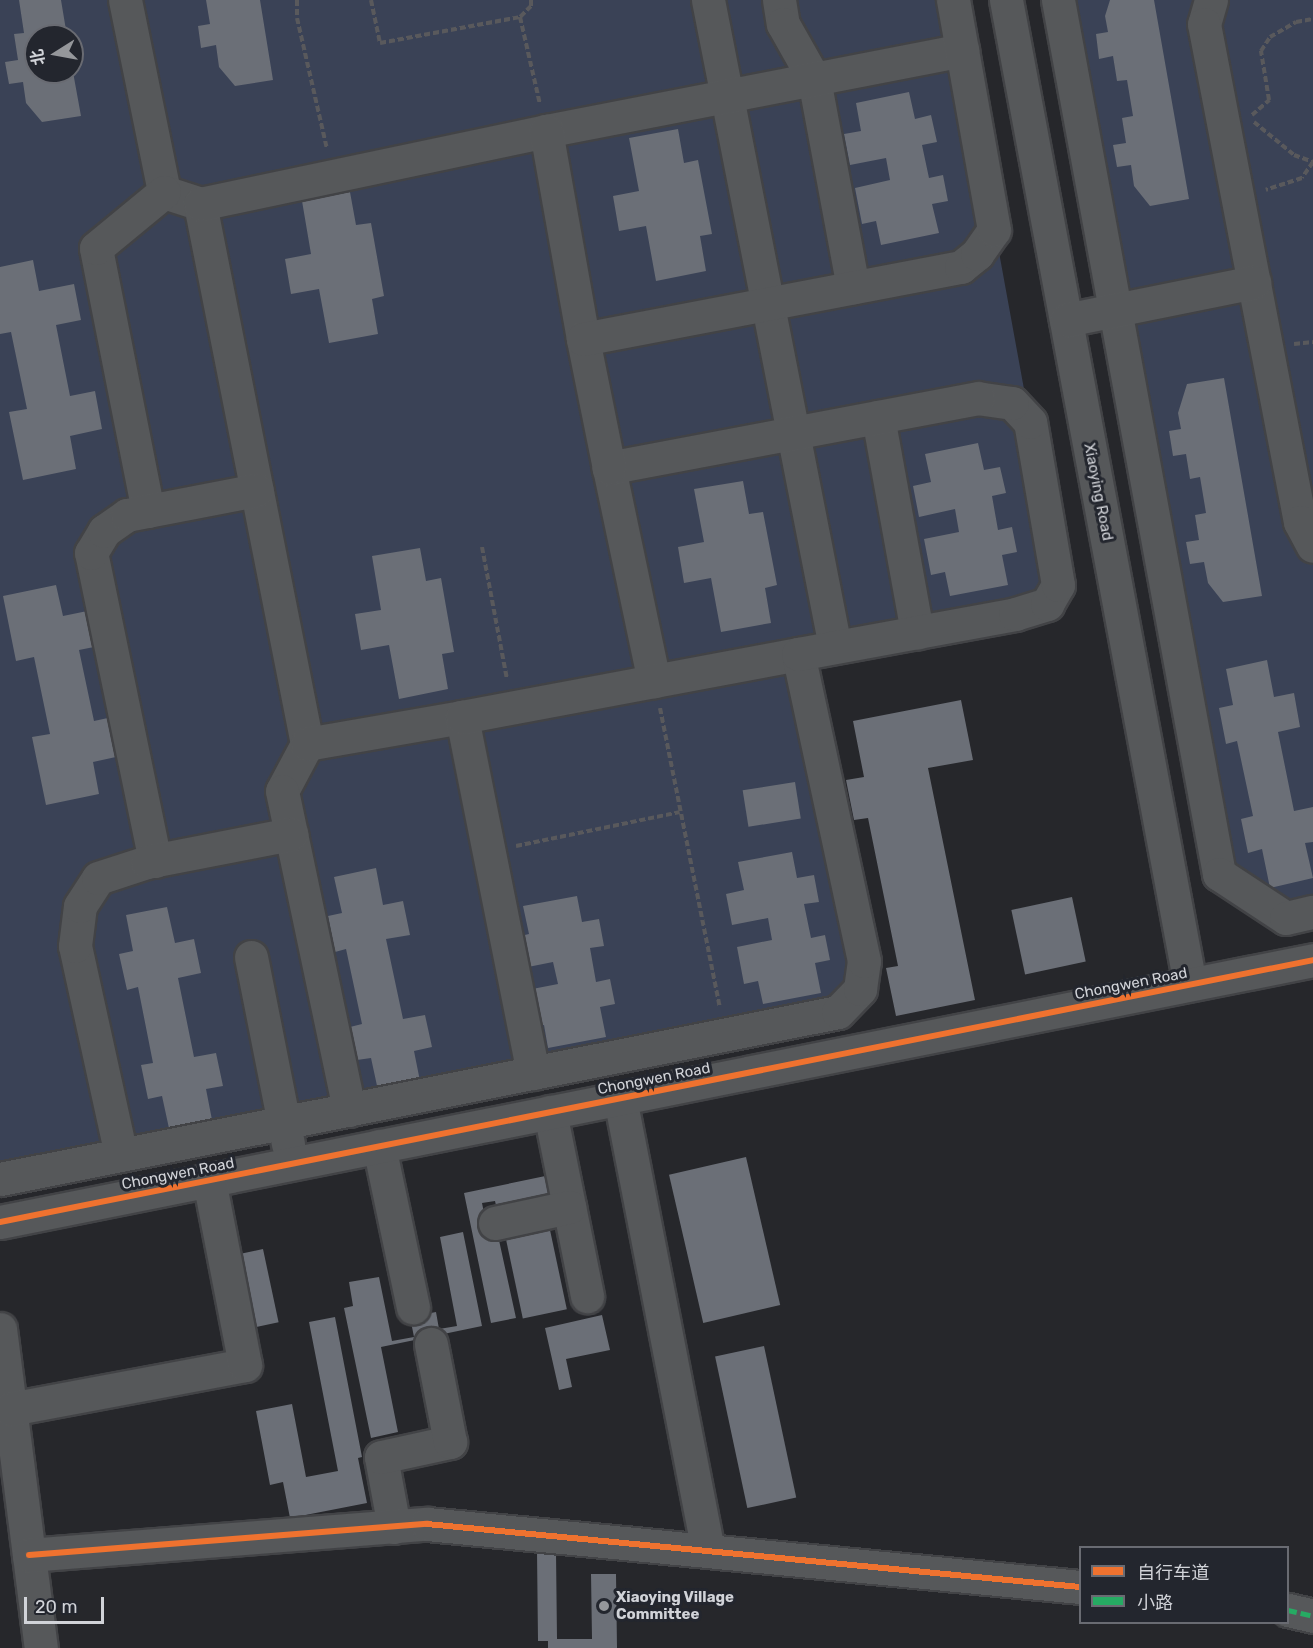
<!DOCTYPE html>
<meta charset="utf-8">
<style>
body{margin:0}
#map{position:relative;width:1313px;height:1648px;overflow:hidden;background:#26272b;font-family:Rubik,"Noto Sans SC",sans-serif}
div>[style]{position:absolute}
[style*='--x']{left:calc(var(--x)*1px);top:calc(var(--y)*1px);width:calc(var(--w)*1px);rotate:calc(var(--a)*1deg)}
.green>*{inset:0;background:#3a4256}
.building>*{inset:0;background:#6b6f77;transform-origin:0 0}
.path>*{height:4px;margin-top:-2px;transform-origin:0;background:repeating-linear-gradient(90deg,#59595c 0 6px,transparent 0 9px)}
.roads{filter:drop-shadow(2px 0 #424346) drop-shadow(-2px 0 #424346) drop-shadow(0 2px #424346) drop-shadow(0 -2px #424346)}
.minor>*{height:33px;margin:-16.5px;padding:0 16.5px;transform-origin:16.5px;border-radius:16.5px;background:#56585a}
.quiet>*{height:4.5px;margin-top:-2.25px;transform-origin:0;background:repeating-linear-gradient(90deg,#26ab63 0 9px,transparent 0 13.5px)}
.cycleway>*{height:6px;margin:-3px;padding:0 3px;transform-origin:3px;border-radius:3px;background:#ef722f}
.dots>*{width:16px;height:16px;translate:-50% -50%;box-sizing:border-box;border:3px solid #23262e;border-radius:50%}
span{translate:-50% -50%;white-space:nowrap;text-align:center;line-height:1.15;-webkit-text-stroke:6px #23262e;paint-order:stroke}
.street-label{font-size:15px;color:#d1d3d8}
.poi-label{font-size:15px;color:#d1d3d8;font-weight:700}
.left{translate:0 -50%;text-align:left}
.legend{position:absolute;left:1079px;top:1546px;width:210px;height:78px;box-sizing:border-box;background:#23262e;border:2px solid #696b72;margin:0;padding:8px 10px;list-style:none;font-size:18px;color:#d1d3d8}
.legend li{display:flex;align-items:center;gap:12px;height:30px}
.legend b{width:30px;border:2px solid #696b72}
.north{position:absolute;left:24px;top:24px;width:60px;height:60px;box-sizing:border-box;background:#23262e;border:2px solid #696b72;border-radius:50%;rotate:259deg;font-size:16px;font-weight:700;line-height:24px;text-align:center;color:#d1d3d8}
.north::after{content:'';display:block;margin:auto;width:21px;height:27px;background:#95979b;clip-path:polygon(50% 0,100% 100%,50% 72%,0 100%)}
.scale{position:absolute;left:24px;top:1597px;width:80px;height:27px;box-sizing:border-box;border:3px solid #d1d3d8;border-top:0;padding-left:8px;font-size:18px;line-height:21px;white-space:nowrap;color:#d1d3d8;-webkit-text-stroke:4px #23262e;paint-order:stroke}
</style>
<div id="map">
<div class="green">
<i style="clip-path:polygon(evenodd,0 0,953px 0,1030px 422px,1047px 604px,805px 653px,864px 961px,838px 1012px,0 1179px,0 0,36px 36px,72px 36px,72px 72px,36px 72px,36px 36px)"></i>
<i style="clip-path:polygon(1058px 0,1313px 0,1313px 912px,1219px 874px)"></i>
</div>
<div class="building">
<i style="clip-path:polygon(19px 0,61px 0,67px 36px,36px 36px,36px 72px,73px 72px,81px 116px,42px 122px,26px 103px,23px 82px,9px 84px,5px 62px,18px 60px,14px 34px,24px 33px)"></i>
<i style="clip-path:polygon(206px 0,260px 0,273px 80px,235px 86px,219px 67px,216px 45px,201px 48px,198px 26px,210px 24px)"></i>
<i style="clip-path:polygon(1110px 0,1154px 0,1189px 199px,1150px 206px,1134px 186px,1131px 165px,1117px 167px,1113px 145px,1126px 143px,1122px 118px,1133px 116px,1127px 80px,1117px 81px,1113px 56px,1099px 59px,1096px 34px,1108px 32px,1105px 16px)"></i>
<i style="clip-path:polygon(909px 92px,915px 119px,931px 115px,937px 142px,922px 145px,929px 178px,943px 175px,948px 201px,932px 204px,939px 233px,881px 245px,876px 221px,862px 224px,855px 188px,890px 180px,886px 158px,850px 165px,844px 134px,861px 131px,856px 103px)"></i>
<i style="clip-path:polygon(678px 129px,684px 163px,698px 160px,712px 234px,700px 236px,706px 271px,656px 281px,646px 226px,619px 231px,613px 196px,639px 191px,629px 138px)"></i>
<i style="clip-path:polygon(350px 192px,356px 225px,371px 223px,384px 296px,372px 299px,378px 334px,329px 343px,319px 289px,291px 294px,285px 259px,311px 254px,302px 201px)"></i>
<i style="clip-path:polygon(33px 260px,39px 291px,74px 284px,81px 320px,56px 325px,70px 396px,95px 391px,102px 429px,70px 436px,76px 469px,23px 480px,9px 412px,27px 409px,11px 332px,0 334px,0 267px)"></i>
<i style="clip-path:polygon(1224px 378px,1262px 596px,1223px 602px,1208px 583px,1204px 562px,1190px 564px,1186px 542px,1199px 540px,1195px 515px,1206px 513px,1200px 477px,1190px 479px,1186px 454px,1173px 456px,1169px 431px,1181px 429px,1178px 413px,1187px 384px)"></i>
<i style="clip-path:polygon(978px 443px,984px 470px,1000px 467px,1006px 493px,992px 496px,998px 530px,1012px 527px,1017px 552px,1002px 555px,1008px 585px,950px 596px,945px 572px,931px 575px,924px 539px,959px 532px,955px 509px,919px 517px,913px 486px,931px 482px,925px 454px)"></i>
<i style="clip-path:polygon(743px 481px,749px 514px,763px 512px,777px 585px,765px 588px,771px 623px,721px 632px,711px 578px,684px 583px,678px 547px,704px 542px,694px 489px)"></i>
<i style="clip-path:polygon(420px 548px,426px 581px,441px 578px,454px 652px,442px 654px,448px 689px,399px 699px,389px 645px,361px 650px,355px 614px,381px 610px,372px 556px)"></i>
<i style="clip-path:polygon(56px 585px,63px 616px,97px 609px,104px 645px,79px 650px,94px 721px,117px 716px,125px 755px,93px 762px,99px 794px,46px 805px,32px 737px,50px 734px,34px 657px,16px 661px,3px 596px)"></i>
<i style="clip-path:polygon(1267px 660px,1274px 697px,1294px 693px,1300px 727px,1278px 732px,1294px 811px,1313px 807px,1313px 842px,1305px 843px,1313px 878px,1270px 888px,1262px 849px,1248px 853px,1241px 819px,1253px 816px,1237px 741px,1226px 744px,1219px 708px,1233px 705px,1226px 669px)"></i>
<i style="clip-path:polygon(961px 700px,973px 760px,928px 768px,975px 1000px,896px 1016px,886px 968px,898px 966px,868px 818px,854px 820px,846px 780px,864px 777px,853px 721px)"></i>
<i style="left:795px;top:782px;width:37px;height:53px;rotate:81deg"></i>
<i style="clip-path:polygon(792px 852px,797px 878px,814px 875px,819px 902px,804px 904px,811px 938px,825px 935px,830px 960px,815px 963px,821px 993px,763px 1004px,758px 981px,744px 984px,737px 947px,772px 940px,768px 918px,732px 925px,726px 894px,744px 890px,738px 862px)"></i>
<i style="clip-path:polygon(376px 868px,383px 905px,403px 901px,410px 935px,386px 939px,403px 1019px,425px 1015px,432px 1047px,414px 1051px,421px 1086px,379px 1095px,371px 1058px,357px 1060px,350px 1027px,362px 1024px,346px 949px,335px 952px,328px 916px,342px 913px,334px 877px)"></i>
<i style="clip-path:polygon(577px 896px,582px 922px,599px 919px,604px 946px,590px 948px,596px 982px,610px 979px,615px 1004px,600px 1007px,606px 1037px,548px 1048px,544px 1025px,529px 1028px,522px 991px,558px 984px,553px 962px,518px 969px,512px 938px,529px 934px,523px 906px)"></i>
<i style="left:1072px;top:897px;width:66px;height:62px;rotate:78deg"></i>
<i style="clip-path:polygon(167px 907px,175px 943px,194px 939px,201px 973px,178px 978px,194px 1057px,216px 1053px,223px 1086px,206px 1089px,213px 1125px,170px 1133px,162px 1096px,148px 1099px,141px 1065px,153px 1063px,138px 987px,127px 990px,119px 954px,133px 951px,126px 915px)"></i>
<i style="left:746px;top:1157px;width:152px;height:79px;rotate:77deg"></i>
<i style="clip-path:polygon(555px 1174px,560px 1201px,498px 1214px,495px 1201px,482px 1203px,488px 1233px,497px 1231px,516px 1318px,491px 1323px,464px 1193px)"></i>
<i style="left:550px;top:1230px;width:81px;height:45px;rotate:78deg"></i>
<i style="clip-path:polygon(463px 1232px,482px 1326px,381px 1347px,398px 1432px,371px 1438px,344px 1308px,353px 1306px,349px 1282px,379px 1277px,392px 1341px,414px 1337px,410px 1317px,436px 1312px,439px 1329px,457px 1326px,440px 1237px)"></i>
<i style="left:263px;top:1249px;width:75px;height:31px;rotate:78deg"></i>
<i style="clip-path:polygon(602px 1315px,610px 1350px,566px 1359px,572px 1387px,559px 1390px,545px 1328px)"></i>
<i style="clip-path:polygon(335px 1317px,362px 1457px,358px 1458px,367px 1503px,290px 1518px,283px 1482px,270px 1485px,256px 1411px,292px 1404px,306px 1477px,338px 1471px,309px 1322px)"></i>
<i style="left:764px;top:1346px;width:155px;height:50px;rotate:78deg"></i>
<i style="clip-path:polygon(537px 1552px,556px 1552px,557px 1639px,592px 1639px,591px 1574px,616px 1574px,617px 1648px,548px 1648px,548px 1641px,538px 1641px)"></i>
</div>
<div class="path">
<i style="--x:297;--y:0;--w:18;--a:90"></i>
<i style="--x:297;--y:18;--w:134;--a:77.1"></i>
<i style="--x:371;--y:0;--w:44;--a:78.2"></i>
<i style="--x:380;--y:43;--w:142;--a:-10.5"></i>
<i style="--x:531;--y:0;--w:6;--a:90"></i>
<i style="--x:531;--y:6;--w:16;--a:135"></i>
<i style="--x:520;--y:17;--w:89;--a:77.1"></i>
<i style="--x:1252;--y:115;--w:23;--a:-41"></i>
<i style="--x:1269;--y:100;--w:50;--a:-99.3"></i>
<i style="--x:1261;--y:51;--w:17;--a:-57"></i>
<i style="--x:1270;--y:37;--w:30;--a:-30"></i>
<i style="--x:1296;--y:22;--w:17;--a:-10"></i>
<i style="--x:1254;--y:122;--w:52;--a:39.5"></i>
<i style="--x:1294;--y:155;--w:20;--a:20"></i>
<i style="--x:1313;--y:162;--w:19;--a:125"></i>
<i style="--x:1302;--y:178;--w:38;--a:162"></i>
<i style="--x:1294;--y:344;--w:19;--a:-6"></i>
<i style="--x:482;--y:547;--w:134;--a:79.3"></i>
<i style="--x:660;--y:708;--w:305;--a:78.7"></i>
<i style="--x:516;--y:846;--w:167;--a:-11.7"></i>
</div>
<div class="roads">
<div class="minor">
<i style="--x:125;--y:0;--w:196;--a:78.5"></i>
<i style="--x:164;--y:192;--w:38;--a:18"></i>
<i style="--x:200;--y:204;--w:550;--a:78.79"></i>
<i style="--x:307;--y:744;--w:53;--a:118"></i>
<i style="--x:282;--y:791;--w:326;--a:78.1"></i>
<i style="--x:708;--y:0;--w:659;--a:78.89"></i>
<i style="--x:779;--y:0;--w:24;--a:81"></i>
<i style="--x:783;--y:24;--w:63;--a:60.6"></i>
<i style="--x:814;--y:79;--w:212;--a:79.4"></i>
<i style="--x:1006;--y:0;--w:1001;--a:79.41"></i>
<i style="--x:1058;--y:0;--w:889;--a:79.56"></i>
<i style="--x:1219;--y:874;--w:80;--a:33.3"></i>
<i style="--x:1286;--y:918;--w:28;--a:-13"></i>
<i style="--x:1211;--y:0;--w:25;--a:106"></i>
<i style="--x:1204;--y:24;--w:507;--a:79.09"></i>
<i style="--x:1300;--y:522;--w:27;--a:62"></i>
<i style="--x:546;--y:131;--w:424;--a:-11"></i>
<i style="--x:200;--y:204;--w:354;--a:-11.9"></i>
<i style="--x:546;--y:131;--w:211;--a:79.9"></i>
<i style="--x:1066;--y:320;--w:192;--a:-11.4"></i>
<i style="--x:878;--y:417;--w:219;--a:79.7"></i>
<i style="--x:609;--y:468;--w:218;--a:78.1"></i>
<i style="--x:148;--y:511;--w:268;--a:-101.2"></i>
<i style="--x:96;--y:248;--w:88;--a:-39.5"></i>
<i style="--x:307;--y:744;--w:157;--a:-9.9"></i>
<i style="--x:155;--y:861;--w:315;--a:-101.7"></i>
<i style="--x:91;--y:553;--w:26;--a:-59"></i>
<i style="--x:104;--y:531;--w:28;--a:-35"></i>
<i style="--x:127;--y:515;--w:132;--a:-10.9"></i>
<i style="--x:251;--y:957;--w:191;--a:78.8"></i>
<i style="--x:533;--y:1073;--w:363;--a:-101.3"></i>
<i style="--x:462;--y:717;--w:342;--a:-10.6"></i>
<i style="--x:620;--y:1098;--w:461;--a:79"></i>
<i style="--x:550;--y:1112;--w:188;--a:78.6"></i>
<i style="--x:379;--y:1146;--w:165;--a:78.1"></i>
<i style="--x:121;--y:1155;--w:214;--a:-102.4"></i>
<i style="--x:75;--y:946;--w:40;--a:-82.9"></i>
<i style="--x:80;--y:906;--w:33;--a:-57"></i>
<i style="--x:98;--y:878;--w:52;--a:-18.1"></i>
<i style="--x:147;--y:862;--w:147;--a:-11"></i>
<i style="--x:0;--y:1179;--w:854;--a:-11.27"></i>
<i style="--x:838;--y:1012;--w:32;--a:-46"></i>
<i style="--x:860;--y:989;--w:28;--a:-82"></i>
<i style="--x:864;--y:961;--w:314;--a:-102.1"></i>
<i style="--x:798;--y:654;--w:221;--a:-10.4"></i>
<i style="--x:1015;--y:614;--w:34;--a:-17"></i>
<i style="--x:1047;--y:604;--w:22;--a:-60"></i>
<i style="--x:1058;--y:585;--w:165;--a:-99.7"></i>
<i style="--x:1030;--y:422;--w:26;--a:-133"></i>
<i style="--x:1012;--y:403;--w:34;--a:-172"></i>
<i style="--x:978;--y:398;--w:376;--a:169.3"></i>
<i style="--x:609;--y:468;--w:132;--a:-101.4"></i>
<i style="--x:583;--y:339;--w:385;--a:-10.8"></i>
<i style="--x:961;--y:267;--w:21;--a:-39"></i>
<i style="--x:977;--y:254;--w:29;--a:-55"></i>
<i style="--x:994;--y:230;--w:234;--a:-100.1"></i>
<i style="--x:0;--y:1222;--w:1339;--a:-11.28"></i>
<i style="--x:495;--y:1223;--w:76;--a:-12.2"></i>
<i style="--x:0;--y:1329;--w:322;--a:82.7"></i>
<i style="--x:10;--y:1409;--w:239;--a:-10.6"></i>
<i style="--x:245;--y:1365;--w:188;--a:-101"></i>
<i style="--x:394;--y:1527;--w:71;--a:-100.5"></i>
<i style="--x:381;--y:1457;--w:71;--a:-12.3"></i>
<i style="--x:450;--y:1442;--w:100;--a:-101"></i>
<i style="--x:29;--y:1555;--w:399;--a:-4.5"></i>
<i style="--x:427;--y:1524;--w:656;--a:5.51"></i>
<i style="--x:1288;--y:1610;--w:26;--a:13"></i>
</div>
</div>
<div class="quiet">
<i style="--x:1288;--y:1610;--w:26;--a:13"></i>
</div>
<div class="cycleway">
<i style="--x:0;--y:1222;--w:1339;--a:-11.28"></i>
<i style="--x:29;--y:1555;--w:399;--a:-4.5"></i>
<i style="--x:427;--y:1524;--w:656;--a:5.51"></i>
</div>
<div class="dots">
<i style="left:604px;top:1606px;background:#95979b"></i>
</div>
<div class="street-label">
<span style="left:1098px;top:492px;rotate:79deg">Xiaoying Road</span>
<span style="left:1131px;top:984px;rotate:-11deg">Chongwen Road</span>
<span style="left:654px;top:1079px;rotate:-11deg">Chongwen Road</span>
<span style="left:178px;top:1174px;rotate:-11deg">Chongwen Road</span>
</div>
<div class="poi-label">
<span class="left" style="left:616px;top:1606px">Xiaoying Village<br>Committee</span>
</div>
<ul class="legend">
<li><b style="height:8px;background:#ef722f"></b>自行车道</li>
<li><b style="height:8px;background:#26ab63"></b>小路</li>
</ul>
<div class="north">北</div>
<div class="scale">20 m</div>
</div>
